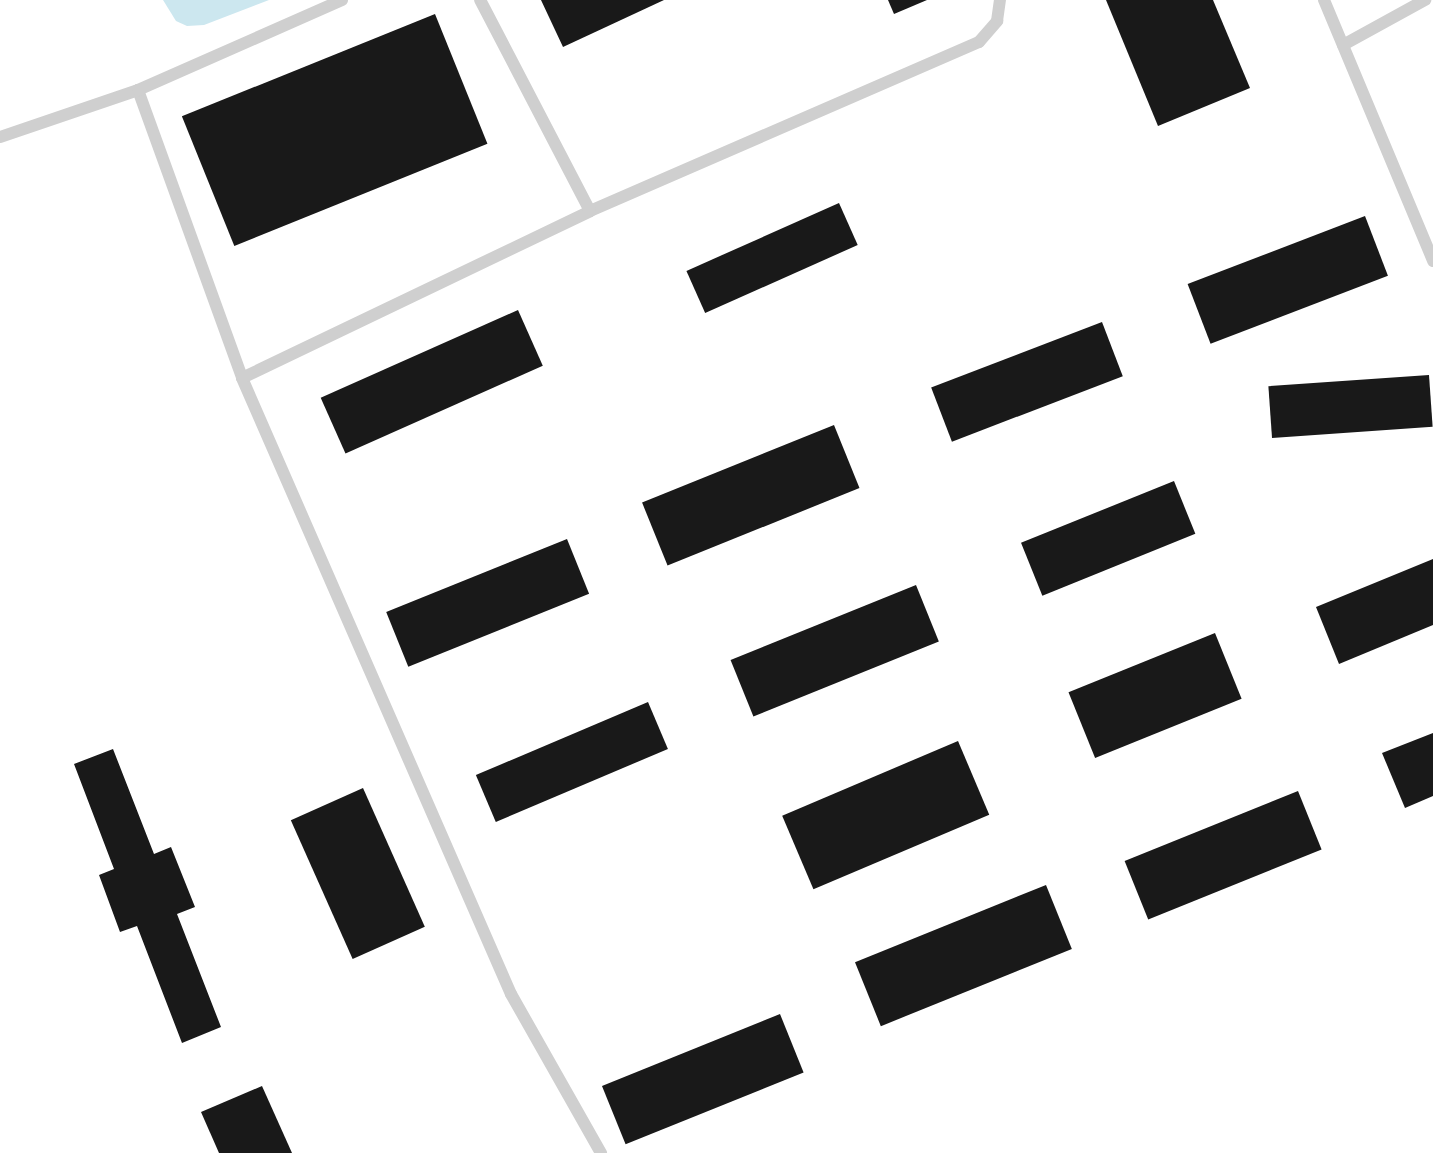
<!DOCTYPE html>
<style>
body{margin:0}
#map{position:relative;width:1433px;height:1153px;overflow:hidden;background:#fff;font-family:"Source Sans 3",sans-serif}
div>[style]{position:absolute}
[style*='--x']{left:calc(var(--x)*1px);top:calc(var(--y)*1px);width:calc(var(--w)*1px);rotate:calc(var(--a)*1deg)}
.water>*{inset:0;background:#cce7ef}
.building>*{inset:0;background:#191919;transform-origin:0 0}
.service>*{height:12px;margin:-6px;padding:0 6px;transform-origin:6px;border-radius:6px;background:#cfcfcf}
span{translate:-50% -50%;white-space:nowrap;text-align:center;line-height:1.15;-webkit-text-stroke:6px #fff;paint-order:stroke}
</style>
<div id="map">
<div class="water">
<i style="clip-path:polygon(163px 0,269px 0,204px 25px,187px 26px,176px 21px)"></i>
</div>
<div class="building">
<i style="clip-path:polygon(541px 0,664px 0,563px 47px)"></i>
<i style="clip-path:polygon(888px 0,927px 0,894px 14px)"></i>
<i style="clip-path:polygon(1106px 0,1213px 0,1250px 88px,1158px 126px)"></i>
<i style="left:435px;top:14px;width:140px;height:273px;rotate:68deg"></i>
<i style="left:839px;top:203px;width:46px;height:167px;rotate:66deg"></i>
<i style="left:1365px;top:216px;width:64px;height:190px;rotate:69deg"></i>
<i style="left:518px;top:310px;width:61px;height:216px;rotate:66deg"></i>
<i style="left:1102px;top:322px;width:58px;height:183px;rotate:69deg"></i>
<i style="left:1429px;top:375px;width:52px;height:161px;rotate:86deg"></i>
<i style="left:834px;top:425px;width:68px;height:207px;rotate:68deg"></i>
<i style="left:1174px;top:481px;width:57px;height:165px;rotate:68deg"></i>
<i style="left:567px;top:539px;width:59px;height:195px;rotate:68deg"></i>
<i style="clip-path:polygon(1433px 559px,1433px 625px,1339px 664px,1316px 607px)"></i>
<i style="left:916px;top:585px;width:61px;height:200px;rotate:68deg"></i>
<i style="left:1215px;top:633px;width:71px;height:158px;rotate:68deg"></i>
<i style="left:648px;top:702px;width:51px;height:187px;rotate:67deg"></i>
<i style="clip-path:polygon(1433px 733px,1433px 796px,1405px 808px,1382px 753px)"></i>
<i style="left:958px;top:741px;width:80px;height:191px;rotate:67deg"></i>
<i style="clip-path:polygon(113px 749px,154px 854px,171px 847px,195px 907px,177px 914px,221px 1027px,182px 1043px,137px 926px,120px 932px,99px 875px,114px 869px,74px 764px)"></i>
<i style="left:363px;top:788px;width:152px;height:79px;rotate:66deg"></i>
<i style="left:1298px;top:791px;width:63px;height:187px;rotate:68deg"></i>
<i style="left:1046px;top:885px;width:69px;height:206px;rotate:68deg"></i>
<i style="left:780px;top:1014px;width:63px;height:192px;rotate:68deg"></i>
<i style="clip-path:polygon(262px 1086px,292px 1153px,219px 1153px,201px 1112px)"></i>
</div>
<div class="service">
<i style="--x:1324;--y:0;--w:283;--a:67.3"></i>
<i style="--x:1343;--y:45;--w:94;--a:-28.8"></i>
<i style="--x:138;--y:90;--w:306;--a:70.1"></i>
<i style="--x:242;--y:378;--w:672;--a:66.41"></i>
<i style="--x:511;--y:994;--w:183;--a:60.5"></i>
<i style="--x:0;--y:137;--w:146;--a:-18.8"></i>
<i style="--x:138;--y:90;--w:223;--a:-23.8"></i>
<i style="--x:590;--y:211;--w:424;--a:-23.5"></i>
<i style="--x:979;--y:42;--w:28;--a:-49"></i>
<i style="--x:997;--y:21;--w:21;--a:-82"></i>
<i style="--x:242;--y:378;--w:386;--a:-25.6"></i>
<i style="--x:590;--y:211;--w:238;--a:-117.5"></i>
</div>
</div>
